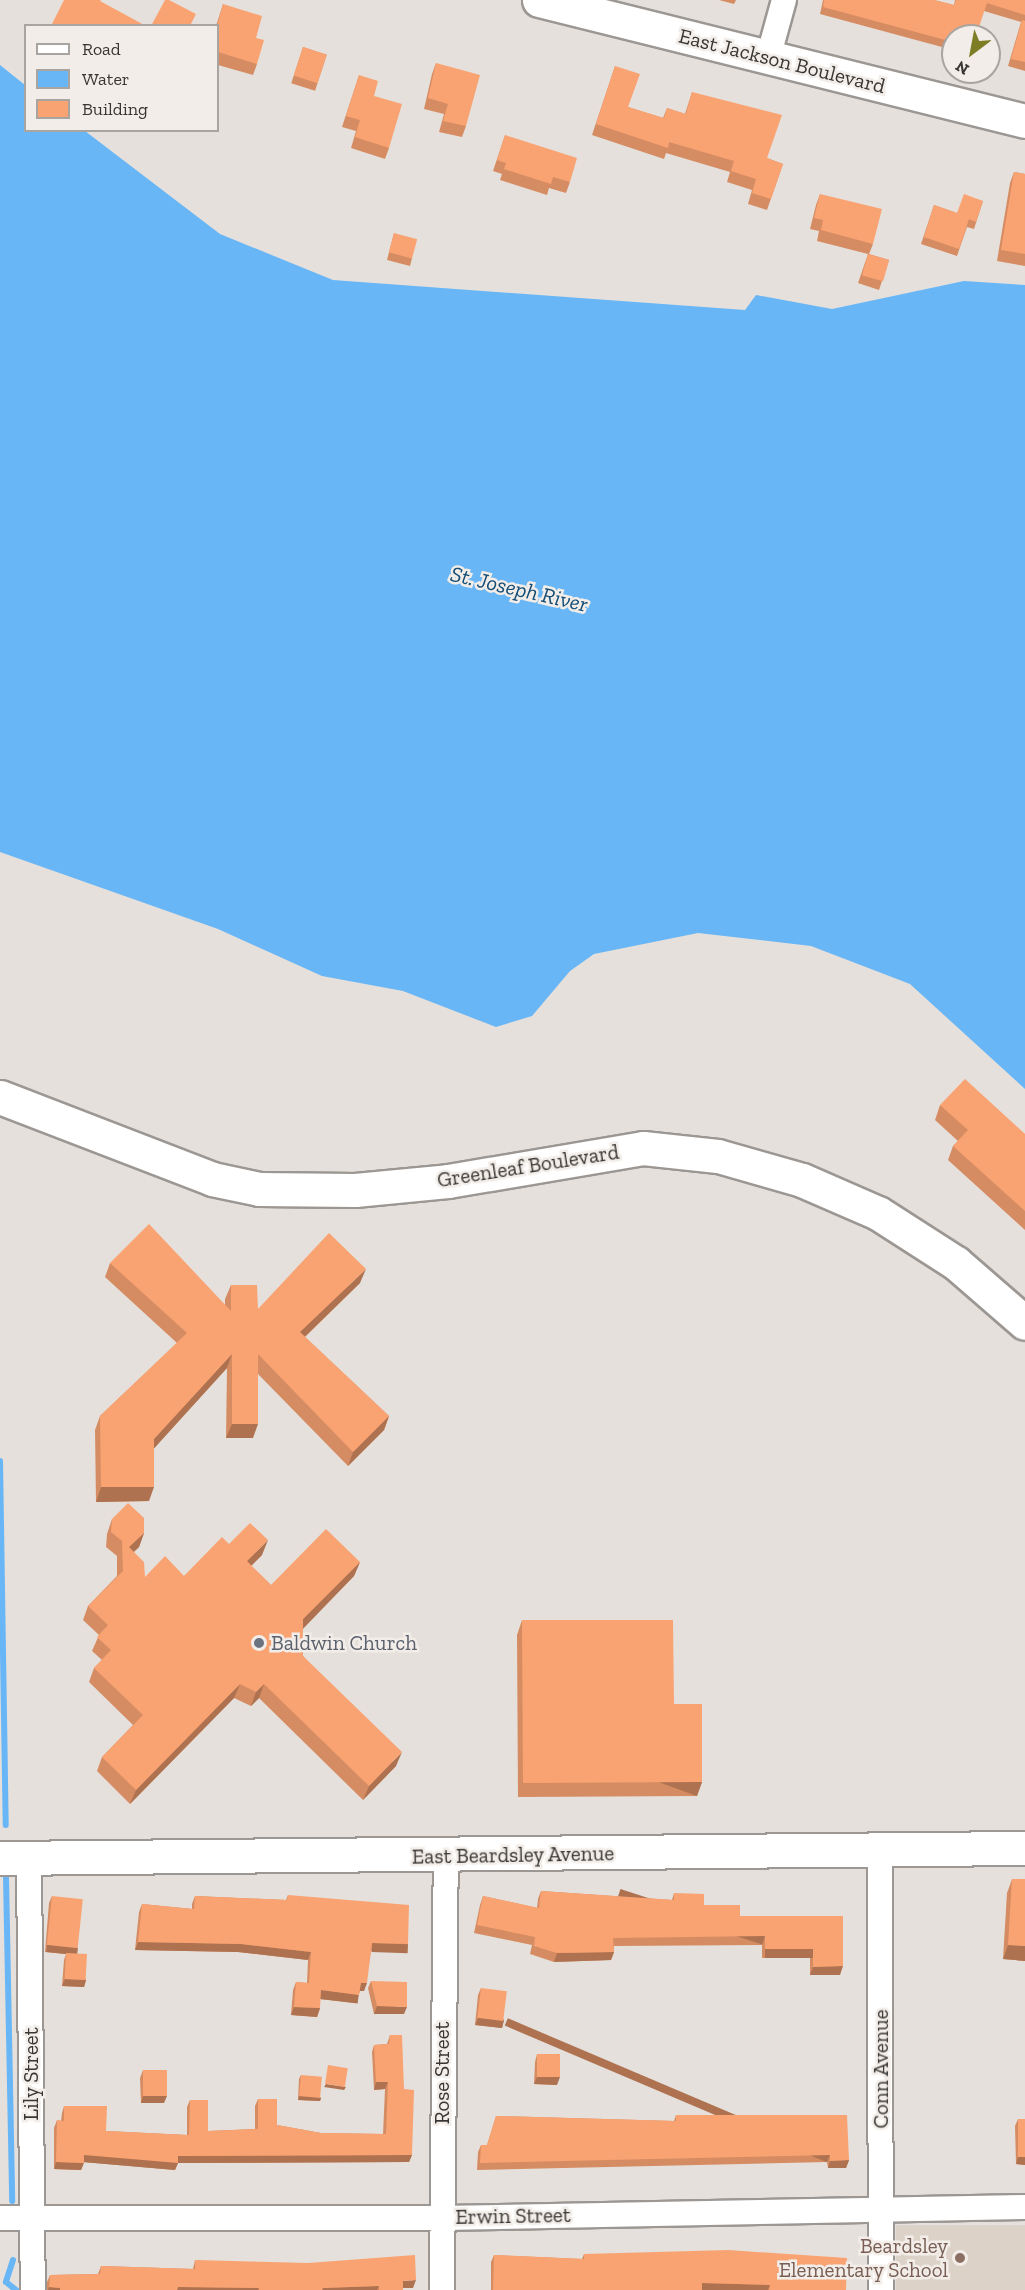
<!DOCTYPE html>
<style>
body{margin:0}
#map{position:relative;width:1025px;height:2290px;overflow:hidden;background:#e5e0db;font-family:"Zilla Slab",serif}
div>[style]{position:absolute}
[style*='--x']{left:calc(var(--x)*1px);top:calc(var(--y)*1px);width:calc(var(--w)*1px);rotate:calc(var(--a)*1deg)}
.built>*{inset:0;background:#ddd2c8;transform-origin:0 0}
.water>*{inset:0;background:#68b6f6}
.stream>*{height:6px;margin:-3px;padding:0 3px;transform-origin:3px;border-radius:3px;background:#68b6f6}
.roads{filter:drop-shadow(2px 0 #9c9793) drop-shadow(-2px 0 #9c9793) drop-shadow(0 2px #9c9793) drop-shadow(0 -2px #9c9793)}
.street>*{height:24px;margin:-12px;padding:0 12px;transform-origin:12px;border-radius:12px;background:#fff}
.secondary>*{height:33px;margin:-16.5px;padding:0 16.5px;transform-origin:16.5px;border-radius:16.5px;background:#fff}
.wall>*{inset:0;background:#d68c63;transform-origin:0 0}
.shaded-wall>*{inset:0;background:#ae7250;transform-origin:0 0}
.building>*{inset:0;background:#f9a373;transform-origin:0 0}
.dots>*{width:16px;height:16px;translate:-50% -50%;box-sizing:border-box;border:3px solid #f2ede8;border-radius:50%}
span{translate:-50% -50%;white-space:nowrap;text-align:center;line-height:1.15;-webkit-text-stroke:5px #f2ede8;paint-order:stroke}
.street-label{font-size:21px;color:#383634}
.worship-label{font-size:21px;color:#5b616d}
.left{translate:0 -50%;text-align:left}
.education-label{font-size:21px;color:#785e54}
.right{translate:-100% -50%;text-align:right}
.water-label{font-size:22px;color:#134d76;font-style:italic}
.legend{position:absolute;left:24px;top:24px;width:195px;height:108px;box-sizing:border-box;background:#f2ede8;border:2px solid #a8a4a0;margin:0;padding:8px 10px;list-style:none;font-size:18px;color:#383634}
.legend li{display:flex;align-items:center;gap:12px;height:30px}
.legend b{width:30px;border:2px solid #a8a4a0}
.north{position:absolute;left:941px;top:24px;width:60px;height:60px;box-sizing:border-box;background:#f2ede8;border:2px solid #a8a4a0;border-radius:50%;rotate:212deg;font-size:16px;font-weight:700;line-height:24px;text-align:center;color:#383634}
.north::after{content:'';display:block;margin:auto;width:21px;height:27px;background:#7d7d26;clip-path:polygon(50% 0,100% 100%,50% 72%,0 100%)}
</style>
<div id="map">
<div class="built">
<i style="left:896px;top:2225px;width:129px;height:65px"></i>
</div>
<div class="water">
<i style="clip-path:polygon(0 65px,25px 85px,26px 130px,85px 131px,220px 234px,333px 280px,745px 310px,756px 295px,832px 309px,964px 281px,1025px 285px,1025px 1089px,910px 984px,811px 946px,698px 933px,594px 954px,570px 971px,532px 1016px,496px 1027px,403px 991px,322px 976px,218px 929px,0 852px)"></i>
</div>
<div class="stream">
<i style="--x:0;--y:1461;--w:364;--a:89.1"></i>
<i style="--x:6;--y:1877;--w:324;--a:88.9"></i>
<i style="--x:13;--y:2260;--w:23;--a:108"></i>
<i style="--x:6;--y:2282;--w:13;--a:39"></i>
</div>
<div class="roads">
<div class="street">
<i style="--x:768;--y:58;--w:60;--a:-74.6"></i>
<i style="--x:880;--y:1849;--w:441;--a:89.9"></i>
<i style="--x:29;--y:1858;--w:432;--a:89.5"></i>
<i style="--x:0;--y:2218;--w:441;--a:0"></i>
<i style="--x:441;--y:2218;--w:584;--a:-1.08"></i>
<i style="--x:442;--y:2290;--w:434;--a:-89.5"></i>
</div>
<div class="secondary">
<i style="--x:539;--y:0;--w:501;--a:13.98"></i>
<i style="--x:0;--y:1097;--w:227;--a:21.1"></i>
<i style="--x:212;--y:1179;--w:48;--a:12"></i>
<i style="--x:259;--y:1189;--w:96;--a:0.6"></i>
<i style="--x:355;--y:1190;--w:93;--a:-5.5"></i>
<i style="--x:448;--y:1181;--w:198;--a:-9.6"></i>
<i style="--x:643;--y:1148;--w:75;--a:6.1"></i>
<i style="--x:718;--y:1156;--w:87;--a:15.9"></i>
<i style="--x:802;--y:1180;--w:83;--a:23.5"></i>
<i style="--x:878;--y:1213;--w:93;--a:32.7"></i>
<i style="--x:956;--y:1263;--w:91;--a:41"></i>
<i style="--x:0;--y:1858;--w:1025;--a:-0.56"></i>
</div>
</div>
<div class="wall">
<i style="clip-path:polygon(719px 0,736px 0,734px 4px)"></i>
<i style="clip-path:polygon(823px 0,934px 0,954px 5px,955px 0,1025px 0,1025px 71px,1008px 66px,1021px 22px,984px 11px,953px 36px,953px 50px,820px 14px)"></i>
<i style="clip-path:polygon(223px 4px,256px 38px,257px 64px,253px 75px,218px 65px,218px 26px,216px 26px)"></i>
<i style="left:303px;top:47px;width:25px;height:38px;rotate:18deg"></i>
<i style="clip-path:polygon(436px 63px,466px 126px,462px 137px,439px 132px,444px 114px,424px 109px,432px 74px)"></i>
<i style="clip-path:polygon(615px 66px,628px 107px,663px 118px,667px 108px,685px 114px,692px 92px,767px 158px,783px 164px,767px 210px,748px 204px,752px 190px,727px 182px,730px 172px,666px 153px,664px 159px,592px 135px)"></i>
<i style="clip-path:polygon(359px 75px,374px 96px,389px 148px,385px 159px,351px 148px,356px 131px,342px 127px)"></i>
<i style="clip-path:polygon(505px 135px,570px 182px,566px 193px,549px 188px,547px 195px,500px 180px,502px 174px,493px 171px)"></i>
<i style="clip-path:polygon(1014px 172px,1025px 174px,1025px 266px,997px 261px,1010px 183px)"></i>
<i style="clip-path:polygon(820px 194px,873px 244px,869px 254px,889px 260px,879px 290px,858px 283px,868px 254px,817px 241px,819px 231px,810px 229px,816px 205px)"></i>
<i style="clip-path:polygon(983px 201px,974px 229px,967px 227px,957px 256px,921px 244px,934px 205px,957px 213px)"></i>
<i style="clip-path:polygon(394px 233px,412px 258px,410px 266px,387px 260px)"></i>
<i style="clip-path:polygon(940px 1105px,1025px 1134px,1025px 1230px,948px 1160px,953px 1146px,958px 1141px,935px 1120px)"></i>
<i style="clip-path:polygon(110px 1263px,225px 1305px,225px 1299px,231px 1285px,258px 1309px,360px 1283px,305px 1337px,389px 1416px,384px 1430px,348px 1466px,258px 1374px,253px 1438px,226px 1438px,227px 1368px,154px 1448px,149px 1501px,96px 1502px,95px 1430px,100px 1416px,177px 1343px,105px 1277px)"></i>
<i style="clip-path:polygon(112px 1519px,144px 1533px,139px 1547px,134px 1552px,145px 1577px,184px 1576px,229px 1544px,262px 1555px,251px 1566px,271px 1585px,360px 1562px,354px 1576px,303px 1628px,303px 1656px,396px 1766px,363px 1800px,259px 1698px,251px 1706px,234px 1698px,130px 1804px,97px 1771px,102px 1757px,133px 1725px,89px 1682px,94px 1668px,102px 1660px,92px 1651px,99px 1635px,83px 1620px,88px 1606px,117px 1576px,117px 1556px,106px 1547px,107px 1534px)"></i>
<i style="clip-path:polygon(522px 1620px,674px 1704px,702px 1782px,697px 1796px,518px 1797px,517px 1635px)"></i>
<i style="clip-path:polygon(1012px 1879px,1025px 1879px,1025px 1961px,1003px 1959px,1007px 1893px)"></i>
<i style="clip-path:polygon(541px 1891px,672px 1900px,674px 1893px,704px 1905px,740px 1916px,843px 1916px,840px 1975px,810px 1975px,810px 1958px,762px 1958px,762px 1945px,614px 1946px,614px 1952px,611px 1960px,554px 1962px,530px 1954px,532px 1945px,474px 1933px,480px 1905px,483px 1896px,537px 1908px,538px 1899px)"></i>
<i style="clip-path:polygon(288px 1895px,408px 1944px,406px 1952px,371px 1951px,364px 1991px,360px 1991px,356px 2003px,320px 1999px,320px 2008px,317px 2017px,291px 2015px,293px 1990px,296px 1982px,307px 1983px,308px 1960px,238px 1952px,135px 1950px,139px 1912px,142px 1904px,192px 1909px,192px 1904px,195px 1896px,286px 1900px)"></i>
<i style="clip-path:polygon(52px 1896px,78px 1948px,76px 1953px,86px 1980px,84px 1987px,62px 1986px,64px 1960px,66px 1954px,45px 1952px,49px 1903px)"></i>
<i style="clip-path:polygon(371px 1981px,404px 2014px,374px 2014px,368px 1988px)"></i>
<i style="clip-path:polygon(481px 1988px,504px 2020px,502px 2028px,475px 2025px,478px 1995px)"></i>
<i style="clip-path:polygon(390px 2035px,404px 2089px,412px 2155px,409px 2162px,178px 2163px,175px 2170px,84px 2162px,81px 2170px,54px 2169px,54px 2128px,57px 2120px,61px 2121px,62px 2113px,64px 2106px,106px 2131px,187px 2135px,187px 2107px,190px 2100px,208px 2131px,255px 2129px,255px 2106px,258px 2099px,277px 2125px,321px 2133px,383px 2134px,385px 2089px,374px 2090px,372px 2052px,374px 2045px,387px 2044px)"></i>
<i style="clip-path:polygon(537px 2054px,557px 2085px,534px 2084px,535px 2062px)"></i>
<i style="clip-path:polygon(143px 2070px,164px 2103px,141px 2103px,140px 2078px)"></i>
<i style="clip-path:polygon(301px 2075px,321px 2098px,320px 2101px,298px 2100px,299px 2079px)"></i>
<i style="clip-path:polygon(676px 2115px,849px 2160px,846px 2168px,828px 2168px,827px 2162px,477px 2170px,478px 2152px,481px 2145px,487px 2145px,496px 2116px,674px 2121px)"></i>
<i style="clip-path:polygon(1018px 2119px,1025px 2165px,1016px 2164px,1015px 2126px)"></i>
<i style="clip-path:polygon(584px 2254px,846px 2290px,491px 2290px,491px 2262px,494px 2255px,582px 2259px)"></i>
<i style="clip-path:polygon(195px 2260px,413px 2288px,403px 2288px,403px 2290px,47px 2290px,47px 2282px,50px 2275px,98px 2274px,101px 2266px,193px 2269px)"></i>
</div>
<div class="shaded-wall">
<i style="clip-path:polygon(366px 1269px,360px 1283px,294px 1347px,300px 1332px)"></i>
<i style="clip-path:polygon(232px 1354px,227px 1368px,149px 1454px,154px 1439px)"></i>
<i style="clip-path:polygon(389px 1416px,384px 1430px,348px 1466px,353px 1452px)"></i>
<i style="clip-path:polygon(232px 1424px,258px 1424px,253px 1438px,226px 1438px)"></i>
<i style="clip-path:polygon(101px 1487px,154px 1487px,149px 1501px,96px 1502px)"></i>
<i style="clip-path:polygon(144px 1533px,139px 1547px,123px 1561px,129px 1547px)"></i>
<i style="clip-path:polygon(268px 1540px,262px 1555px,241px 1576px,247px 1561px)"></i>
<i style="clip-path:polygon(360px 1562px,354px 1576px,298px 1634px,303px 1619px)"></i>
<i style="clip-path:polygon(240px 1684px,234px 1698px,130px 1804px,136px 1790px)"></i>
<i style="clip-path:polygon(264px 1684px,259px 1698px,251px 1706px,256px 1692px)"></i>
<i style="clip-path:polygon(402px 1752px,396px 1766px,363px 1800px,369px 1786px)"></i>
<i style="left:702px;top:1782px;width:15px;height:179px;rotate:110deg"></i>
<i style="left:765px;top:1936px;width:9px;height:152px;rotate:108deg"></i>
<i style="clip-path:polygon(138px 1942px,241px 1944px,311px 1952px,308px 1960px,238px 1952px,135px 1950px)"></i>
<i style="left:372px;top:1943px;width:36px;height:9px;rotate:2deg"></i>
<i style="left:47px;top:1945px;width:31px;height:7px;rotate:6deg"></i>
<i style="clip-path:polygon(1008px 1945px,1025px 1946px,1025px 1961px,1003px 1959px)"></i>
<i style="left:765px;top:1949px;width:48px;height:9px"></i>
<i style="clip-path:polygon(614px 1952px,611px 1960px,554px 1962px,557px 1953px)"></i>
<i style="clip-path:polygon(843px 1966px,840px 1975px,810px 1975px,813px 1967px)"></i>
<i style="clip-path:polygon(65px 1979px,86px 1980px,84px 1987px,62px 1986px)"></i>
<i style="clip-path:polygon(361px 1983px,367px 1983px,364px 1991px,358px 1991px)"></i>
<i style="left:321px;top:1990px;width:38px;height:9px;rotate:7deg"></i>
<i style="clip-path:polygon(377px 2006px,407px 2007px,404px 2014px,374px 2014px)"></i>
<i style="clip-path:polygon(294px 2007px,320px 2008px,317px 2017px,291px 2015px)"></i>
<i style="clip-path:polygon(478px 2018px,504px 2020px,502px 2028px,475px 2025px)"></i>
<i style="clip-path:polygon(537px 2077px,560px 2077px,557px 2085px,534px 2084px)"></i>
<i style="clip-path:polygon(376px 2082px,388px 2082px,385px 2089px,374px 2090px)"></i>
<i style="clip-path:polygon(326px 2084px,346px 2087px,344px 2090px,324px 2087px)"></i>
<i style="clip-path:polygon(143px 2096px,167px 2096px,164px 2103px,141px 2103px)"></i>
<i style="clip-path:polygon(299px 2096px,321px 2098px,320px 2101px,298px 2100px)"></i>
<i style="clip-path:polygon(84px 2155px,178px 2156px,412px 2155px,409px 2162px,178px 2163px,175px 2170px,82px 2162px)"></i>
<i style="left:830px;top:2155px;width:8px;height:350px;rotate:113deg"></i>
<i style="clip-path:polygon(1018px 2157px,1025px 2157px,1025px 2165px,1016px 2164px)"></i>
<i style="clip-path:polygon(849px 2160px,846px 2168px,828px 2168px,830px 2161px)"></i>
<i style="clip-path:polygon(56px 2162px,84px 2163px,81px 2170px,54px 2169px)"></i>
<i style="clip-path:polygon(416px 2280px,413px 2288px,400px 2288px,403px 2281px)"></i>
<i style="clip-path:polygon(702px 2283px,770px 2285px,768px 2290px,700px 2290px)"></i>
<i style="clip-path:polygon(379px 2286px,377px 2290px,322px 2290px,323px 2288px)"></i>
<i style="clip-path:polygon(49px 2287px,60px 2288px,60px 2290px,48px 2290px)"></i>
<i style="clip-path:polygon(178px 2287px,259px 2288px,258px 2290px,177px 2290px)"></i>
</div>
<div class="building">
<i style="clip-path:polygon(64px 0,101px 0,100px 1px,146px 26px,51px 26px)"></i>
<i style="clip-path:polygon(165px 0,169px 0,196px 14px,190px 26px,151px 26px)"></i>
<i style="clip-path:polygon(824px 0,934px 0,954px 5px,956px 0,1025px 0,1025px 15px,987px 3px,976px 36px,953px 36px,953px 42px,823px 7px)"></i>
<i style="clip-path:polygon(223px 4px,262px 16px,256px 38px,264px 40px,257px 64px,218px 52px,217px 26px)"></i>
<i style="clip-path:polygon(1022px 20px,1025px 21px,1025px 62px,1011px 59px)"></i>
<i style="left:303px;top:47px;width:25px;height:30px;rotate:18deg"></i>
<i style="clip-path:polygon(436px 63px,480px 75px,466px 126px,443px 121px,448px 104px,428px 98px)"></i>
<i style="clip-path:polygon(615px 66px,640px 74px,628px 107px,664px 118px,667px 108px,686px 114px,692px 92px,782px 115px,767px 158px,783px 164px,771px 199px,752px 193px,756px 179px,731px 171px,734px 161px,669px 142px,668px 148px,596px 124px)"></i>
<i style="clip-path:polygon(359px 75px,378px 81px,374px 96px,402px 104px,389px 148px,355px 137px,360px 120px,346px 116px)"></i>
<i style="clip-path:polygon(505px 135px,577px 158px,570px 182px,553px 177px,551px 184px,504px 169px,506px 163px,497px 160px)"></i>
<i style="clip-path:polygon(1014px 172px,1025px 174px,1025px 254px,1001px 250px)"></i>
<i style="clip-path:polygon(820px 194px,882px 209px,873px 244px,821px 230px,823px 220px,814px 218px)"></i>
<i style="clip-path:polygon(964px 194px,983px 201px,976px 222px,969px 219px,959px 249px,924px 237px,934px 205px,957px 213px)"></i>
<i style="left:394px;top:233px;width:24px;height:20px;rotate:15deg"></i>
<i style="left:868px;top:254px;width:22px;height:22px;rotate:16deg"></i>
<i style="clip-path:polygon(965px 1079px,1025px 1134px,1025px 1211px,953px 1146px,968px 1130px,940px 1105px)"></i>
<i style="clip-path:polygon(149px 1224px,231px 1311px,231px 1285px,257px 1285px,258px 1309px,329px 1233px,366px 1269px,300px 1332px,389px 1416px,353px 1452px,258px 1354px,258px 1424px,232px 1424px,232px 1354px,154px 1439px,154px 1487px,101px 1487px,100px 1416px,187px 1333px,110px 1263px)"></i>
<i style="clip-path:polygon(128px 1503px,144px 1518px,144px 1533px,129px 1547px,144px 1562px,145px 1577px,165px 1556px,184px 1576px,222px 1537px,229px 1544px,250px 1523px,268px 1540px,247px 1561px,271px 1585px,326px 1529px,360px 1562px,303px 1619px,303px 1656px,402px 1752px,369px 1786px,264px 1684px,256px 1692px,240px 1684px,136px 1790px,102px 1757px,143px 1715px,94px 1668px,111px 1650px,97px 1637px,108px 1625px,88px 1606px,123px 1571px,122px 1541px,111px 1532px,112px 1519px)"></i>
<i style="clip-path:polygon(522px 1620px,673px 1620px,674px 1704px,702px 1704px,702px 1782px,523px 1783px)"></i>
<i style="clip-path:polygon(1012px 1879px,1025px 1879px,1025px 1946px,1008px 1945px)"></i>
<i style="clip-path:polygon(541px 1891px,674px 1900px,674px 1893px,704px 1894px,704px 1905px,740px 1905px,740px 1916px,843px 1916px,843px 1966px,813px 1967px,813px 1949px,765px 1949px,765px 1936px,613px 1938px,614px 1952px,557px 1953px,534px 1946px,535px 1937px,477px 1925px,483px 1896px,539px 1908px)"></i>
<i style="clip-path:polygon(288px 1895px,409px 1905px,408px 1944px,372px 1943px,367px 1983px,361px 1983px,359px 1995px,321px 1990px,320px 2008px,294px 2007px,296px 1982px,309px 1983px,311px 1952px,241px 1944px,138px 1942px,142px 1904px,194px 1909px,195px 1896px,287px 1900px)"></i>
<i style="left:52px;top:1896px;width:31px;height:49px;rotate:6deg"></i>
<i style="left:66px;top:1953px;width:21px;height:26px;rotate:3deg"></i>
<i style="clip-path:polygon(371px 1981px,407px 1982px,407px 2007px,377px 2006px)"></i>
<i style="left:481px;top:1988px;width:26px;height:30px;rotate:7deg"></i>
<i style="clip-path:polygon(390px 2035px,402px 2035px,404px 2089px,414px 2090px,412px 2155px,178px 2156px,178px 2163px,84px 2155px,84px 2163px,56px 2162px,57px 2120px,64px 2121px,64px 2106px,107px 2106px,106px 2131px,189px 2135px,190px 2100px,208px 2100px,208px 2131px,258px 2129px,258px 2099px,277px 2099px,277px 2125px,321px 2133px,386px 2134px,388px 2082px,376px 2082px,374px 2045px,389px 2044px)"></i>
<i style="left:537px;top:2054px;width:23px;height:23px"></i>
<i style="left:328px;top:2065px;width:20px;height:19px;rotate:9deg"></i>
<i style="left:143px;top:2070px;width:24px;height:26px"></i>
<i style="left:301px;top:2075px;width:21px;height:21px;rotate:5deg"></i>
<i style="clip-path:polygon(676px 2115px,847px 2115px,849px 2160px,830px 2161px,830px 2155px,480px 2163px,481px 2145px,487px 2145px,496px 2116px,676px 2121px)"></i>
<i style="left:1018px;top:2119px;width:7px;height:38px"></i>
<i style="clip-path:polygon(728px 2250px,847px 2258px,846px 2290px,769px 2290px,770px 2285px,702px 2283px,702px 2290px,493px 2290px,494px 2255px,584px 2259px,584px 2254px)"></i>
<i style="clip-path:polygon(415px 2255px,416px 2280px,403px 2281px,403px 2290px,379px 2290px,379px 2286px,323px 2288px,322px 2290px,259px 2290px,259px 2288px,178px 2287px,177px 2290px,60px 2290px,60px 2288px,49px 2287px,50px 2275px,100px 2274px,101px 2266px,195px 2269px,195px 2260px,308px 2263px)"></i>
</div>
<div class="dots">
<i style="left:259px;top:1643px;background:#6b7280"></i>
<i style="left:960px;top:2258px;background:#8d6e63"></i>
</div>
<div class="street-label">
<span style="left:782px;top:61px;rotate:14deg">East Jackson Boulevard</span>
<span style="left:528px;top:1166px;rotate:-9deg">Greenleaf Boulevard</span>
<span style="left:513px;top:1855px;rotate:-1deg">East Beardsley Avenue</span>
<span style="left:881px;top:2069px;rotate:-90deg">Conn Avenue</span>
<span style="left:442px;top:2073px;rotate:-90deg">Rose Street</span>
<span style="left:31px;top:2074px;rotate:-90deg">Lily Street</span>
<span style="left:513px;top:2216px;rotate:-1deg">Erwin Street</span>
</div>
<div class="worship-label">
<span class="left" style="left:271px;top:1643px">Baldwin Church</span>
</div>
<div class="education-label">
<span class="right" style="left:948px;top:2258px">Beardsley<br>Elementary School</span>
</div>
<div class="water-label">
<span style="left:519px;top:589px;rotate:13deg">St. Joseph River</span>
</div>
<ul class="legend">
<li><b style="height:8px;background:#fff"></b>Road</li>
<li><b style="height:16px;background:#68b6f6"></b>Water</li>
<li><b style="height:16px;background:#f9a373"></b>Building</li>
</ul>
<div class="north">N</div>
</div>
